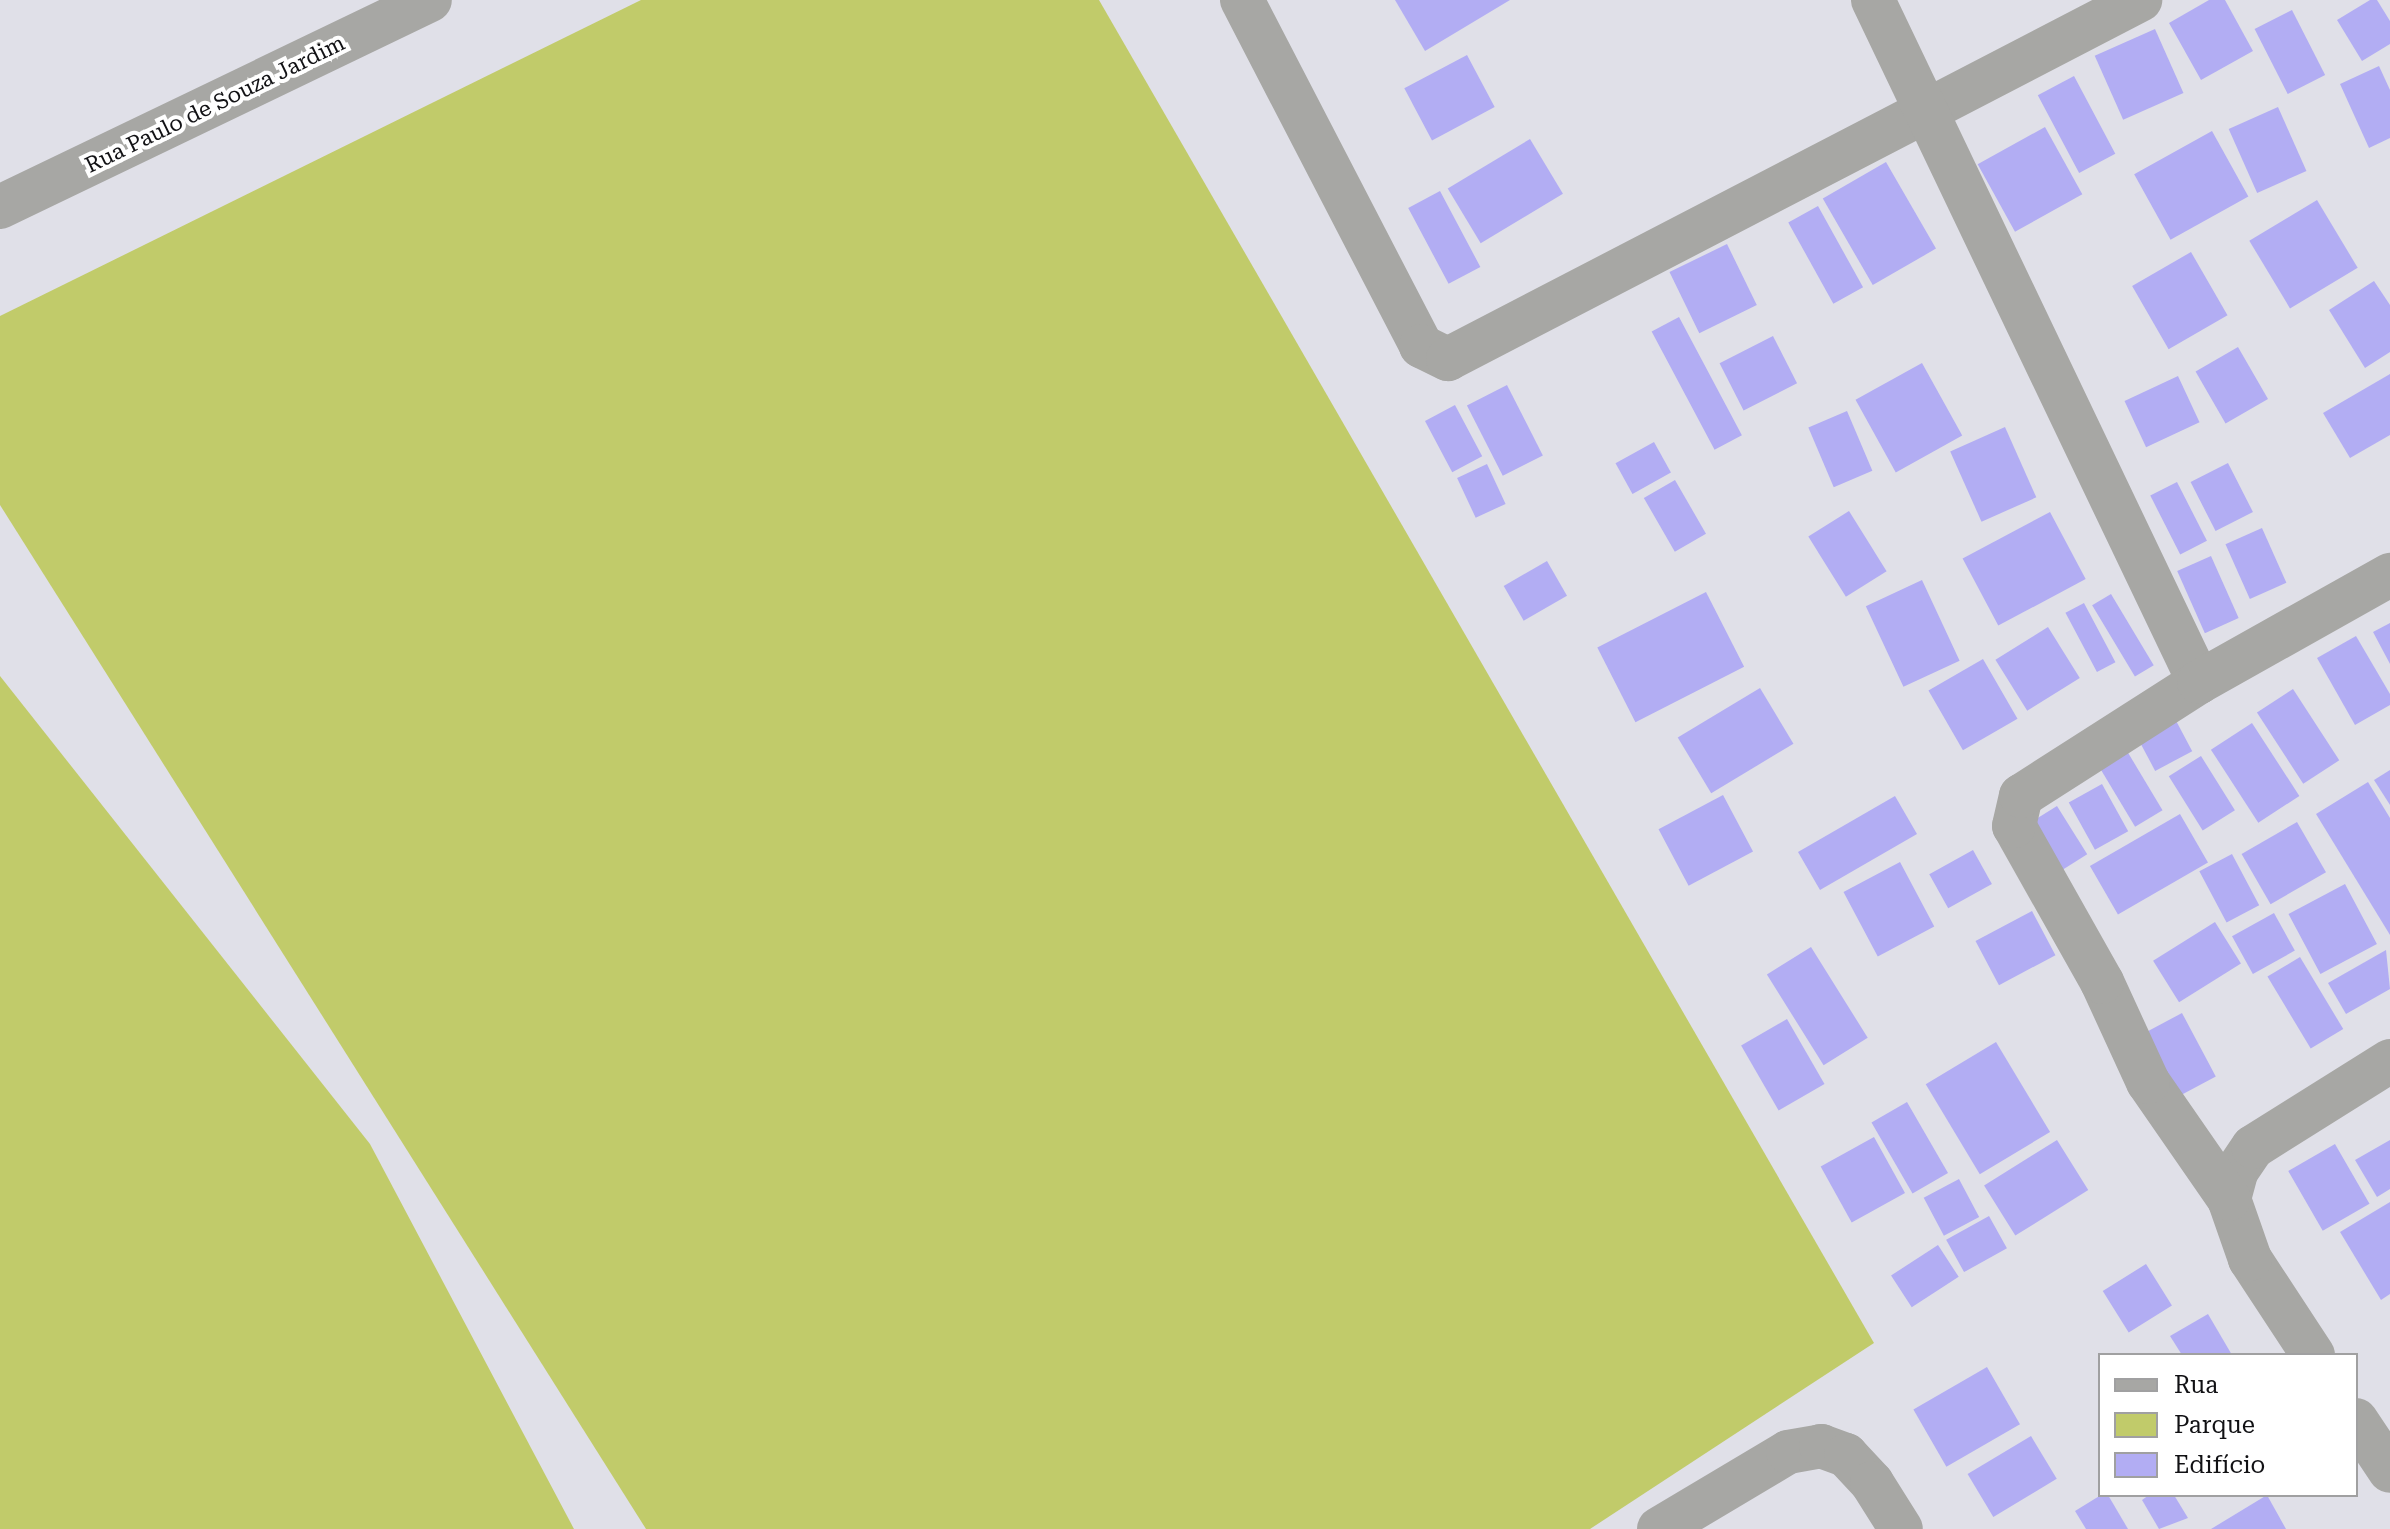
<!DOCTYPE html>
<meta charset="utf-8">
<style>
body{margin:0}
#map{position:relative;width:2390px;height:1529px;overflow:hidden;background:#e0e0e8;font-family:"Roboto Serif",serif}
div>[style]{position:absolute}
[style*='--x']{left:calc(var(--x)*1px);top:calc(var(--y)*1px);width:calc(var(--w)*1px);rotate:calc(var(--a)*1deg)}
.green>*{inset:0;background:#c1cb6a}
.building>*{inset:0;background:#b2adf3;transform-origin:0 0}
.minor>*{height:44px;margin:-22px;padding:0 22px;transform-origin:22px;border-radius:22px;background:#a7a7a4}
span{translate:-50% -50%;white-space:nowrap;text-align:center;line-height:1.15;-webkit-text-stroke:8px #fff;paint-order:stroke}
.street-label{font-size:22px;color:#111114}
.legend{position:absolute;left:2098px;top:1353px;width:260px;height:144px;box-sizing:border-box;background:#fff;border:2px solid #a0a0a1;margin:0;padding:10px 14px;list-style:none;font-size:24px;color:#111114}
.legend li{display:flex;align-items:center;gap:16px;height:40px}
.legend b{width:40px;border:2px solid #a0a0a1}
</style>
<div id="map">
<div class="green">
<i style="clip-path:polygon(641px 0,1099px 0,1874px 1343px,1590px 1529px,646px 1529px,0 505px,0 316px)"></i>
<i style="clip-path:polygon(0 676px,370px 1144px,574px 1529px,0 1529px)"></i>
</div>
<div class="building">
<i style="clip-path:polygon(1395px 0,1510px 0,1425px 51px)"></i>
<i style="clip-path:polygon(2209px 0,2225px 0,2253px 51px,2201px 80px,2169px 23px)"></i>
<i style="clip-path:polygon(2370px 0,2377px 0,2390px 21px,2390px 44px,2362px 61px,2337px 20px)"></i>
<i style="left:2292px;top:10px;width:73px;height:42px;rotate:63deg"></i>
<i style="left:2155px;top:29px;width:70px;height:66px;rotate:66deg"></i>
<i style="left:1467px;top:55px;width:59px;height:71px;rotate:62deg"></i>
<i style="clip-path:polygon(2379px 66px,2390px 90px,2390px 138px,2369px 148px,2340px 84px)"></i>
<i style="left:2074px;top:76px;width:88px;height:41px;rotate:62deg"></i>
<i style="left:2278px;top:107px;width:70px;height:54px;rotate:66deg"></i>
<i style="left:2045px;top:127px;width:77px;height:77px;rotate:61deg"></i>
<i style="left:2212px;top:131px;width:75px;height:89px;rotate:61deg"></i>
<i style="left:1530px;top:139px;width:64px;height:96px;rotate:59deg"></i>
<i style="left:1886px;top:162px;width:100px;height:73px;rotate:60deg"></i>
<i style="left:1440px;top:191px;width:86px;height:36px;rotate:62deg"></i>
<i style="left:2317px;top:200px;width:79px;height:79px;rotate:59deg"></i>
<i style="left:1818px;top:206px;width:93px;height:34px;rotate:61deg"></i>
<i style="left:1727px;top:244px;width:68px;height:64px;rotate:64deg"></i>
<i style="left:2191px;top:252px;width:73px;height:68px;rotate:60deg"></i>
<i style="clip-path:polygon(2374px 281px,2390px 305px,2390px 352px,2365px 368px,2329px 310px)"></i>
<i style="left:1679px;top:317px;width:134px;height:31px;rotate:62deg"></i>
<i style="left:1773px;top:336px;width:53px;height:60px;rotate:63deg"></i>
<i style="left:2238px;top:347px;width:60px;height:49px;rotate:60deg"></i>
<i style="left:1922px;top:363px;width:83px;height:76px;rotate:61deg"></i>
<i style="clip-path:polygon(2390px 374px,2390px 435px,2350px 458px,2323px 413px)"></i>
<i style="left:2178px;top:376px;width:51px;height:59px;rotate:65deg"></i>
<i style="left:1507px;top:385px;width:79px;height:45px;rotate:63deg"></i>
<i style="left:1455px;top:405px;width:58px;height:34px;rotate:62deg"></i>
<i style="left:1847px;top:411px;width:65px;height:42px;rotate:67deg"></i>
<i style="left:2005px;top:427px;width:77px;height:60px;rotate:66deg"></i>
<i style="left:1654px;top:442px;width:35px;height:44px;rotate:61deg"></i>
<i style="left:2228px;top:463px;width:55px;height:42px;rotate:63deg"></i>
<i style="left:1487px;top:464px;width:44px;height:33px;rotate:65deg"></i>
<i style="left:1675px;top:480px;width:62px;height:36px;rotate:60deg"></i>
<i style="left:2177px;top:482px;width:66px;height:30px;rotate:63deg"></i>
<i style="left:1849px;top:511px;width:71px;height:48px;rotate:58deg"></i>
<i style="left:2050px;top:512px;width:76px;height:99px;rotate:62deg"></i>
<i style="left:2262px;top:528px;width:60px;height:40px;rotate:66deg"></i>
<i style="left:2211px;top:556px;width:68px;height:37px;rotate:66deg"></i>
<i style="left:1547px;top:561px;width:40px;height:50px;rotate:60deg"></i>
<i style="left:1922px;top:580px;width:89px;height:62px;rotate:65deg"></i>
<i style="left:1706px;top:592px;width:84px;height:122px;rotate:63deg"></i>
<i style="left:2111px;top:594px;width:83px;height:22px;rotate:59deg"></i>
<i style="left:2084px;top:603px;width:67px;height:21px;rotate:62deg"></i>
<i style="clip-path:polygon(2390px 623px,2390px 664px,2373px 632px)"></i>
<i style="left:2048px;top:627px;width:60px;height:62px;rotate:58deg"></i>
<i style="clip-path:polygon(2356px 636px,2390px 694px,2390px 705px,2355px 725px,2317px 658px)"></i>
<i style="left:1983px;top:659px;width:69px;height:63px;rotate:60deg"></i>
<i style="left:1760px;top:688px;width:65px;height:96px;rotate:59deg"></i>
<i style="left:2293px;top:689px;width:85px;height:43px;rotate:57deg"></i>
<i style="left:2173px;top:715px;width:41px;height:42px;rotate:62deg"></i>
<i style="left:2252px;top:723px;width:87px;height:49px;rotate:57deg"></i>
<i style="left:2127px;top:751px;width:69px;height:32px;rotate:59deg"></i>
<i style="left:2201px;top:756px;width:64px;height:38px;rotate:58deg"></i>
<i style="clip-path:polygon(2390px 770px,2390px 805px,2374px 780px)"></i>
<i style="clip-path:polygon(2368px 782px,2390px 818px,2390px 935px,2316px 814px)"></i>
<i style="left:2102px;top:784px;width:54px;height:38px;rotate:61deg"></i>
<i style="left:1723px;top:795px;width:64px;height:73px;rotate:62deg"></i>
<i style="left:1895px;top:796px;width:44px;height:112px;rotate:60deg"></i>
<i style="left:2057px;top:806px;width:57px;height:36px;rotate:58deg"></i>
<i style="left:2180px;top:814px;width:56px;height:104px;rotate:60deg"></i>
<i style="left:2297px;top:822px;width:58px;height:64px;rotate:60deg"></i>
<i style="left:1973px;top:850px;width:39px;height:50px;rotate:61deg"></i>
<i style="left:2232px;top:854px;width:58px;height:37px;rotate:62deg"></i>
<i style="left:1900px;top:862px;width:73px;height:64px;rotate:62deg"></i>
<i style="left:2345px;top:884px;width:68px;height:64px;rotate:62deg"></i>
<i style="left:2032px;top:911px;width:50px;height:64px;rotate:62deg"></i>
<i style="left:2274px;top:913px;width:43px;height:48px;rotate:61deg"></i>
<i style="left:2215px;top:922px;width:49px;height:73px;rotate:58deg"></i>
<i style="left:1811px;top:947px;width:107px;height:52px;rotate:58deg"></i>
<i style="clip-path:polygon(2386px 950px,2390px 989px,2346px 1014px,2328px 983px)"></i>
<i style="left:2300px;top:957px;width:84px;height:38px;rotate:59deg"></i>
<i style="left:2182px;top:1013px;width:72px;height:52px;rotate:62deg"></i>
<i style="left:1787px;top:1019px;width:75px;height:53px;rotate:60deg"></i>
<i style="left:1996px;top:1042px;width:105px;height:82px;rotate:59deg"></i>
<i style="left:1907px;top:1102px;width:82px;height:41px;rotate:60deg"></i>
<i style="left:1874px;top:1137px;width:64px;height:61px;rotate:61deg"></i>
<i style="left:2057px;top:1140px;width:59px;height:86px;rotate:58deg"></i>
<i style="clip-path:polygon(2390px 1140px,2390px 1189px,2377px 1197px,2355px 1160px)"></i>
<i style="left:2335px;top:1144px;width:69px;height:54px;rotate:60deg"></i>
<i style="left:1959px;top:1179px;width:43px;height:40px;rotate:62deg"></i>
<i style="clip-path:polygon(2390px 1202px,2390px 1294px,2381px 1300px,2340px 1232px)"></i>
<i style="left:1989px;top:1216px;width:37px;height:49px;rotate:61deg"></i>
<i style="left:1938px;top:1245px;width:38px;height:56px;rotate:57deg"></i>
<i style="left:2146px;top:1264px;width:49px;height:51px;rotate:58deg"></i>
<i style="clip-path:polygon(2208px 1314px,2232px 1355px,2182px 1355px,2170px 1336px)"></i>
<i style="left:1987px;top:1367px;width:66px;height:85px;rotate:60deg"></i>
<i style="left:2031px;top:1436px;width:50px;height:74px;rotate:59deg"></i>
<i style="clip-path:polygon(2101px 1495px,2108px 1495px,2128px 1529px,2086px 1529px,2075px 1511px)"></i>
<i style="clip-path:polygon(2149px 1495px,2174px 1495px,2188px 1518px,2159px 1529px,2142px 1500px)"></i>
<i style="clip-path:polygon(2267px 1495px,2286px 1529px,2211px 1529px)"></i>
</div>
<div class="minor">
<i style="--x:1242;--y:0;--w:390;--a:62.6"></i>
<i style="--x:1421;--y:346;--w:30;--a:26"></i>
<i style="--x:1448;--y:359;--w:780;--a:-27.42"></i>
<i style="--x:1873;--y:0;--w:756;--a:64.45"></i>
<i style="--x:0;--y:207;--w:477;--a:-25.7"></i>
<i style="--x:2229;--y:1199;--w:28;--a:-75"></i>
<i style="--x:2236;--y:1172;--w:30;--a:-56"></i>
<i style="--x:2253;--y:1147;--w:162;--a:-32.1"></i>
<i style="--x:2313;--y:1355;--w:115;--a:-123.3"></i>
<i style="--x:2250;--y:1259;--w:64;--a:-109.3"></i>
<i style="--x:2229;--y:1199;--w:142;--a:-124.7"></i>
<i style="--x:2148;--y:1082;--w:110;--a:-114.7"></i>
<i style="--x:2102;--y:982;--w:179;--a:-119.4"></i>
<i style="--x:2014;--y:826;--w:31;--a:-77"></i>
<i style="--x:2021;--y:796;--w:211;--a:-32.6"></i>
<i style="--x:2199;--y:682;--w:219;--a:-29.3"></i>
<i style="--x:2356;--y:1420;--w:61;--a:56.3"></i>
<i style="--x:1659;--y:1529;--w:150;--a:-30.8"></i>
<i style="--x:1788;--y:1452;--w:34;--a:-10"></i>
<i style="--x:1821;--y:1446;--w:27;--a:20"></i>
<i style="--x:1846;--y:1455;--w:38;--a:47"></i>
<i style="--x:1872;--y:1483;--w:54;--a:57.8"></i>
</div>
<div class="street-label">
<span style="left:215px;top:104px;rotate:-26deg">Rua Paulo de Souza Jardim</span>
</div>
<ul class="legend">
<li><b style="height:10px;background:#a7a7a4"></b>Rua</li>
<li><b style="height:22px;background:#c1cb6a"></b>Parque</li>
<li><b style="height:22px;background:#b2adf3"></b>Edifício</li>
</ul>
</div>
